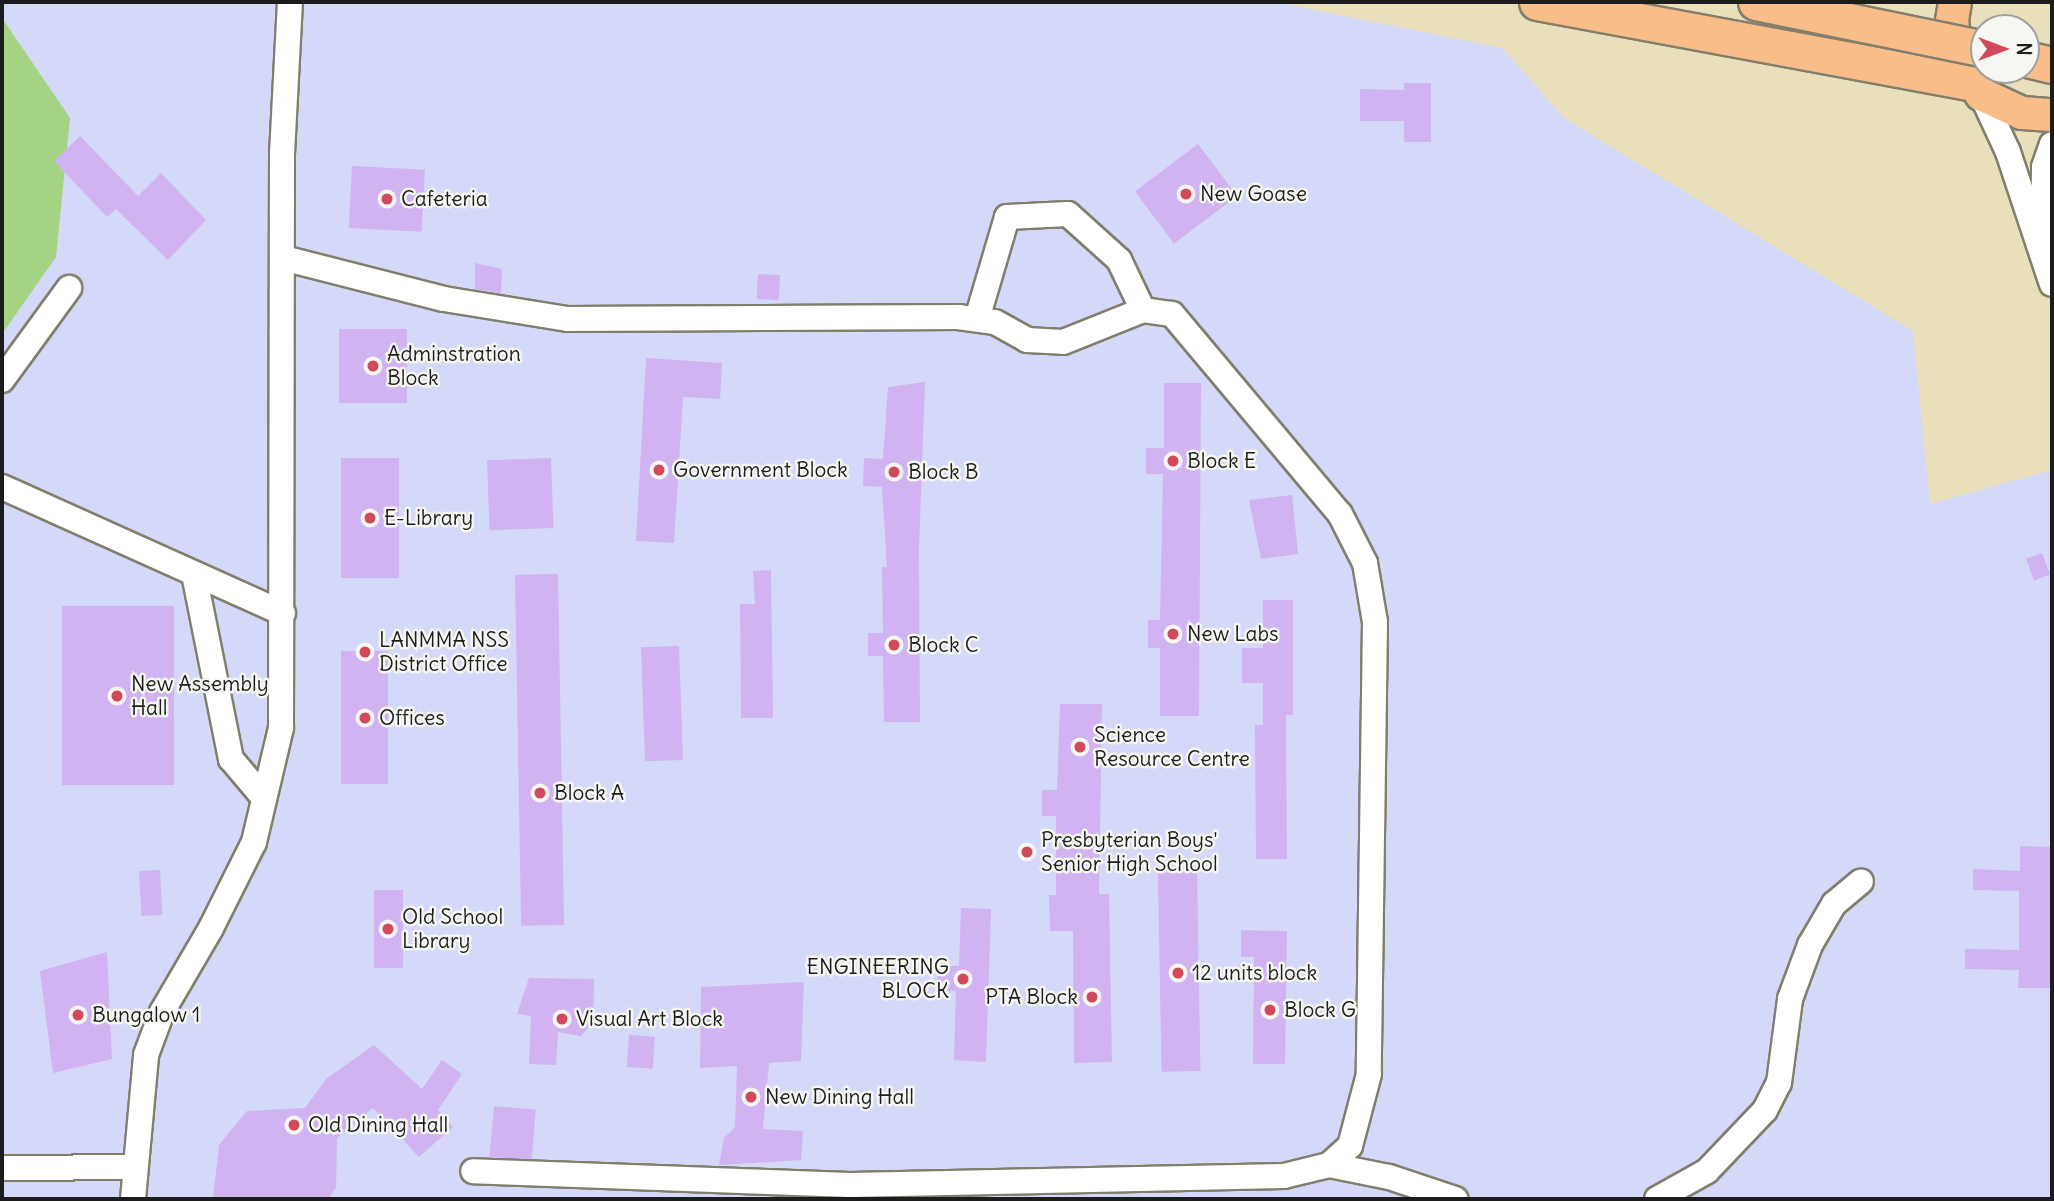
<!DOCTYPE html>
<style>
body{margin:0}
#map{position:relative;width:2054px;height:1201px;overflow:hidden;background:#e9e0bb;font-family:Delius,sans-serif}
div>[style]{position:absolute}
[style*='--x']{left:calc(var(--x)*1px);top:calc(var(--y)*1px);width:calc(var(--w)*1px);rotate:calc(var(--a)*1deg)}
.built>*{inset:0;background:#d4d8f9}
.green>*{inset:0;background:#a4d483}
.building>*{inset:0;background:#d1b3f1;transform-origin:0 0}
.roads{filter:drop-shadow(2px 0 #827e6c) drop-shadow(-2px 0 #827e6c) drop-shadow(0 2px #827e6c) drop-shadow(0 -2px #827e6c)}
.minor>*{height:24px;margin:-12px;padding:0 12px;transform-origin:12px;border-radius:12px;background:#fff}
.major>*{height:32px;margin:-16px;padding:0 16px;transform-origin:16px;border-radius:16px;background:#f8bd89}
.highway>*{height:35px;margin:-17.5px;padding:0 17.5px;transform-origin:17.5px;border-radius:17.5px;background:#f8bd89}
.bridges{filter:drop-shadow(2px 0 #827e6c) drop-shadow(-2px 0 #827e6c) drop-shadow(0 2px #827e6c) drop-shadow(0 -2px #827e6c)}
.highway-bridge>*{height:35px;margin:-17.5px;padding:0 17.5px;transform-origin:17.5px;border-radius:17.5px;background:#f8bd89}
.dots>*{width:19px;height:19px;translate:-50% -50%;box-sizing:border-box;border:4px solid #f6f6f2;border-radius:50%}
span{translate:-50% -50%;white-space:nowrap;text-align:center;line-height:1.15;-webkit-text-stroke:5px #f6f6f2;paint-order:stroke}
.poi-label{font-size:21px;color:#1c1c1c}
.left{translate:0 -50%;text-align:left}
.right{translate:-100% -50%;text-align:right}
.frame{position:absolute;inset:0;border:4px solid #1c1c1c;pointer-events:none}
.north{position:absolute;left:1970px;top:14px;width:70px;height:70px;box-sizing:border-box;background:#f6f6f2;border:2px solid #9f9f9c;border-radius:50%;rotate:90deg;font-size:19px;font-weight:700;line-height:28px;text-align:center;color:#1c1c1c}
.north::after{content:'';display:block;margin:auto;width:24px;height:32px;background:#d1495b;clip-path:polygon(50% 0,100% 100%,50% 72%,0 100%)}
</style>
<div id="map">
<div class="built">
<i style="clip-path:polygon(2px 2px,1274px 2px,1502px 48px,1564px 118px,1913px 331px,1930px 504px,2052px 470px,2052px 1199px,2px 1199px)"></i>
</div>
<div class="green">
<i style="clip-path:polygon(2px 18px,70px 118px,56px 257px,2px 334px)"></i>
</div>
<div class="building">
<i style="clip-path:polygon(1404px 83px,1431px 83px,1431px 142px,1404px 142px,1404px 121px,1360px 121px,1360px 89px,1404px 90px)"></i>
<i style="clip-path:polygon(80px 136px,138px 196px,161px 173px,206px 220px,168px 260px,116px 209px,107px 217px,54px 161px)"></i>
<i style="left:1198px;top:144px;width:65px;height:79px;rotate:53deg"></i>
<i style="left:352px;top:166px;width:73px;height:62px;rotate:3deg"></i>
<i style="clip-path:polygon(475px 263px,502px 269px,501px 293px,475px 289px)"></i>
<i style="left:758px;top:274px;width:22px;height:25px;rotate:3deg"></i>
<i style="left:339px;top:329px;width:68px;height:74px"></i>
<i style="clip-path:polygon(646px 358px,722px 363px,720px 399px,683px 397px,674px 543px,636px 541px)"></i>
<i style="clip-path:polygon(925px 382px,919px 549px,920px 722px,884px 722px,883px 656px,868px 656px,868px 633px,883px 633px,882px 567px,887px 567px,882px 487px,863px 486px,864px 458px,883px 459px,888px 387px)"></i>
<i style="clip-path:polygon(1164px 383px,1201px 383px,1199px 716px,1160px 716px,1160px 648px,1148px 648px,1148px 620px,1160px 620px,1163px 474px,1146px 474px,1146px 448px,1164px 448px)"></i>
<i style="left:341px;top:458px;width:58px;height:120px"></i>
<i style="left:551px;top:458px;width:70px;height:64px;rotate:88deg"></i>
<i style="clip-path:polygon(1292px 495px,1298px 554px,1261px 559px,1249px 500px)"></i>
<i style="left:2042px;top:553px;width:23px;height:17px;rotate:70deg"></i>
<i style="clip-path:polygon(771px 570px,773px 718px,741px 718px,740px 604px,755px 604px,753px 571px)"></i>
<i style="left:558px;top:574px;width:351px;height:43px;rotate:89deg"></i>
<i style="clip-path:polygon(1263px 600px,1293px 600px,1293px 715px,1286px 715px,1287px 859px,1256px 859px,1255px 725px,1263px 725px,1263px 683px,1242px 683px,1242px 648px,1263px 648px)"></i>
<i style="left:62px;top:606px;width:112px;height:179px"></i>
<i style="left:679px;top:646px;width:114px;height:38px;rotate:88deg"></i>
<i style="left:341px;top:651px;width:47px;height:133px"></i>
<i style="clip-path:polygon(1060px 704px,1102px 704px,1099px 894px,1109px 894px,1112px 1062px,1074px 1063px,1073px 931px,1050px 931px,1049px 895px,1056px 895px,1056px 816px,1042px 816px,1042px 790px,1057px 790px)"></i>
<i style="clip-path:polygon(2020px 846px,2052px 847px,2052px 988px,2018px 988px,2019px 970px,1965px 969px,1965px 949px,2019px 950px,2019px 891px,1973px 890px,1973px 869px,2020px 871px)"></i>
<i style="left:160px;top:870px;width:45px;height:21px;rotate:87deg"></i>
<i style="left:1197px;top:872px;width:199px;height:39px;rotate:89deg"></i>
<i style="left:374px;top:890px;width:29px;height:78px"></i>
<i style="clip-path:polygon(961px 908px,991px 909px,986px 1062px,954px 1060px,956px 991px,937px 991px,938px 966px,959px 966px)"></i>
<i style="clip-path:polygon(1241px 930px,1287px 931px,1285px 1064px,1253px 1064px,1254px 957px,1241px 957px)"></i>
<i style="clip-path:polygon(107px 952px,112px 1059px,53px 1073px,40px 971px)"></i>
<i style="clip-path:polygon(529px 978px,594px 979px,593px 1022px,581px 1036px,558px 1032px,556px 1065px,529px 1064px,531px 1016px,517px 1014px)"></i>
<i style="clip-path:polygon(804px 982px,801px 1061px,769px 1063px,763px 1129px,803px 1131px,801px 1160px,719px 1165px,724px 1138px,735px 1127px,737px 1066px,700px 1068px,701px 987px)"></i>
<i style="left:629px;top:1035px;width:26px;height:32px;rotate:4deg"></i>
<i style="clip-path:polygon(374px 1045px,422px 1089px,442px 1060px,462px 1074px,438px 1110px,453px 1127px,419px 1157px,373px 1108px,337px 1138px,336px 1188px,328px 1199px,213px 1199px,219px 1145px,247px 1111px,305px 1108px,326px 1079px)"></i>
<i style="left:494px;top:1106px;width:42px;height:51px;rotate:5deg"></i>
</div>
<div class="roads">
<div class="minor">
<i style="--x:1981;--y:94;--w:64;--a:65"></i>
<i style="--x:2008;--y:152;--w:139;--a:71.6"></i>
<i style="--x:2043;--y:234;--w:67;--a:-89.1"></i>
<i style="--x:2044;--y:167;--w:24;--a:-71"></i>
<i style="--x:283;--y:258;--w:166;--a:14.3"></i>
<i style="--x:444;--y:299;--w:125;--a:9.2"></i>
<i style="--x:567;--y:319;--w:391;--a:-0.3"></i>
<i style="--x:958;--y:317;--w:37;--a:8"></i>
<i style="--x:995;--y:322;--w:37;--a:29"></i>
<i style="--x:1027;--y:340;--w:36;--a:3"></i>
<i style="--x:1063;--y:342;--w:86;--a:-21.8"></i>
<i style="--x:1143;--y:310;--w:29;--a:8"></i>
<i style="--x:1172;--y:314;--w:261;--a:50"></i>
<i style="--x:1340;--y:514;--w:55;--a:63"></i>
<i style="--x:1365;--y:563;--w:60;--a:80.4"></i>
<i style="--x:1375;--y:622;--w:452;--a:90.8"></i>
<i style="--x:1369;--y:1074;--w:74;--a:104.8"></i>
<i style="--x:1350;--y:1146;--w:28;--a:138"></i>
<i style="--x:1329;--y:1165;--w:46;--a:166.3"></i>
<i style="--x:1284;--y:1176;--w:434;--a:178.8"></i>
<i style="--x:850;--y:1185;--w:377;--a:-177.9"></i>
<i style="--x:977;--y:319;--w:106;--a:-73.6"></i>
<i style="--x:1007;--y:217;--w:61;--a:-2.8"></i>
<i style="--x:1068;--y:214;--w:69;--a:42"></i>
<i style="--x:1119;--y:260;--w:55;--a:64.4"></i>
<i style="--x:2;--y:380;--w:114;--a:-53.9"></i>
<i style="--x:2;--y:487;--w:308;--a:24.2"></i>
<i style="--x:194;--y:574;--w:189;--a:78.7"></i>
<i style="--x:231;--y:759;--w:51;--a:49.8"></i>
<i style="--x:1329;--y:1165;--w:61;--a:11.3"></i>
<i style="--x:1389;--y:1177;--w:70;--a:18.4"></i>
<i style="--x:2;--y:1168;--w:131;--a:-0.4"></i>
<i style="--x:133;--y:1199;--w:145;--a:-84.8"></i>
<i style="--x:146;--y:1055;--w:46;--a:-69.6"></i>
<i style="--x:162;--y:1012;--w:97;--a:-59.7"></i>
<i style="--x:211;--y:928;--w:96;--a:-63.4"></i>
<i style="--x:254;--y:842;--w:117;--a:-76.7"></i>
<i style="--x:281;--y:728;--w:574;--a:-89.9"></i>
<i style="--x:282;--y:154;--w:152;--a:-87"></i>
<i style="--x:1657;--y:1199;--w:57;--a:-29.2"></i>
<i style="--x:1707;--y:1171;--w:84;--a:-46.4"></i>
<i style="--x:1765;--y:1110;--w:30;--a:-63"></i>
<i style="--x:1779;--y:1083;--w:85;--a:-82.5"></i>
<i style="--x:1790;--y:999;--w:58;--a:-69.7"></i>
<i style="--x:1810;--y:945;--w:48;--a:-59.7"></i>
<i style="--x:1834;--y:904;--w:35;--a:-40"></i>
</div>
<div class="major">
<i style="--x:1955;--y:2;--w:19;--a:99"></i>
<i style="--x:1952;--y:21;--w:29;--a:82"></i>
<i style="--x:1956;--y:50;--w:51;--a:60.4"></i>
<i style="--x:1981;--y:94;--w:45;--a:24.9"></i>
<i style="--x:2022;--y:113;--w:30;--a:4"></i>
</div>
<div class="highway">
<i style="--x:1537;--y:2;--w:440;--a:10.5"></i>
<i style="--x:2026;--y:59;--w:27;--a:13"></i>
</div>
</div>
<div class="bridges">
<div class="highway-bridge">
<i style="--x:1756;--y:2;--w:233;--a:11.6"></i>
</div>
</div>
<div class="dots">
<i style="left:1186px;top:194px;background:#d1495b"></i>
<i style="left:387px;top:199px;background:#d1495b"></i>
<i style="left:373px;top:366px;background:#d1495b"></i>
<i style="left:1173px;top:461px;background:#d1495b"></i>
<i style="left:659px;top:470px;background:#d1495b"></i>
<i style="left:894px;top:472px;background:#d1495b"></i>
<i style="left:370px;top:518px;background:#d1495b"></i>
<i style="left:1173px;top:634px;background:#d1495b"></i>
<i style="left:894px;top:645px;background:#d1495b"></i>
<i style="left:365px;top:652px;background:#d1495b"></i>
<i style="left:117px;top:696px;background:#d1495b"></i>
<i style="left:365px;top:718px;background:#d1495b"></i>
<i style="left:1080px;top:747px;background:#d1495b"></i>
<i style="left:540px;top:793px;background:#d1495b"></i>
<i style="left:1027px;top:852px;background:#d1495b"></i>
<i style="left:388px;top:929px;background:#d1495b"></i>
<i style="left:1178px;top:973px;background:#d1495b"></i>
<i style="left:963px;top:979px;background:#d1495b"></i>
<i style="left:1092px;top:997px;background:#d1495b"></i>
<i style="left:1270px;top:1010px;background:#d1495b"></i>
<i style="left:78px;top:1015px;background:#d1495b"></i>
<i style="left:562px;top:1019px;background:#d1495b"></i>
<i style="left:751px;top:1097px;background:#d1495b"></i>
<i style="left:294px;top:1125px;background:#d1495b"></i>
</div>
<div class="poi-label">
<span class="left" style="left:1200px;top:194px">New Goase</span>
<span class="left" style="left:401px;top:199px">Cafeteria</span>
<span class="left" style="left:387px;top:366px">Adminstration<br>Block</span>
<span class="left" style="left:1187px;top:461px">Block E</span>
<span class="left" style="left:673px;top:470px">Government Block</span>
<span class="left" style="left:908px;top:472px">Block B</span>
<span class="left" style="left:384px;top:518px">E-Library</span>
<span class="left" style="left:1187px;top:634px">New Labs</span>
<span class="left" style="left:379px;top:652px">LANMMA NSS<br>District Office</span>
<span class="left" style="left:908px;top:645px">Block C</span>
<span class="left" style="left:131px;top:696px">New Assembly<br>Hall</span>
<span class="left" style="left:379px;top:718px">Offices</span>
<span class="left" style="left:1094px;top:747px">Science<br>Resource Centre</span>
<span class="left" style="left:554px;top:793px">Block A</span>
<span class="left" style="left:1041px;top:852px">Presbyterian Boys'<br>Senior High School</span>
<span class="left" style="left:402px;top:929px">Old School<br>Library</span>
<span class="right" style="left:949px;top:979px">ENGINEERING<br>BLOCK</span>
<span class="left" style="left:1192px;top:973px">12 units block</span>
<span class="right" style="left:1078px;top:997px">PTA Block</span>
<span class="left" style="left:1284px;top:1010px">Block G</span>
<span class="left" style="left:92px;top:1015px">Bungalow 1</span>
<span class="left" style="left:576px;top:1019px">Visual Art Block</span>
<span class="left" style="left:765px;top:1097px">New Dining Hall</span>
<span class="left" style="left:308px;top:1125px">Old Dining Hall</span>
</div>
<div class="frame"></div>
<div class="north">N</div>
</div>
